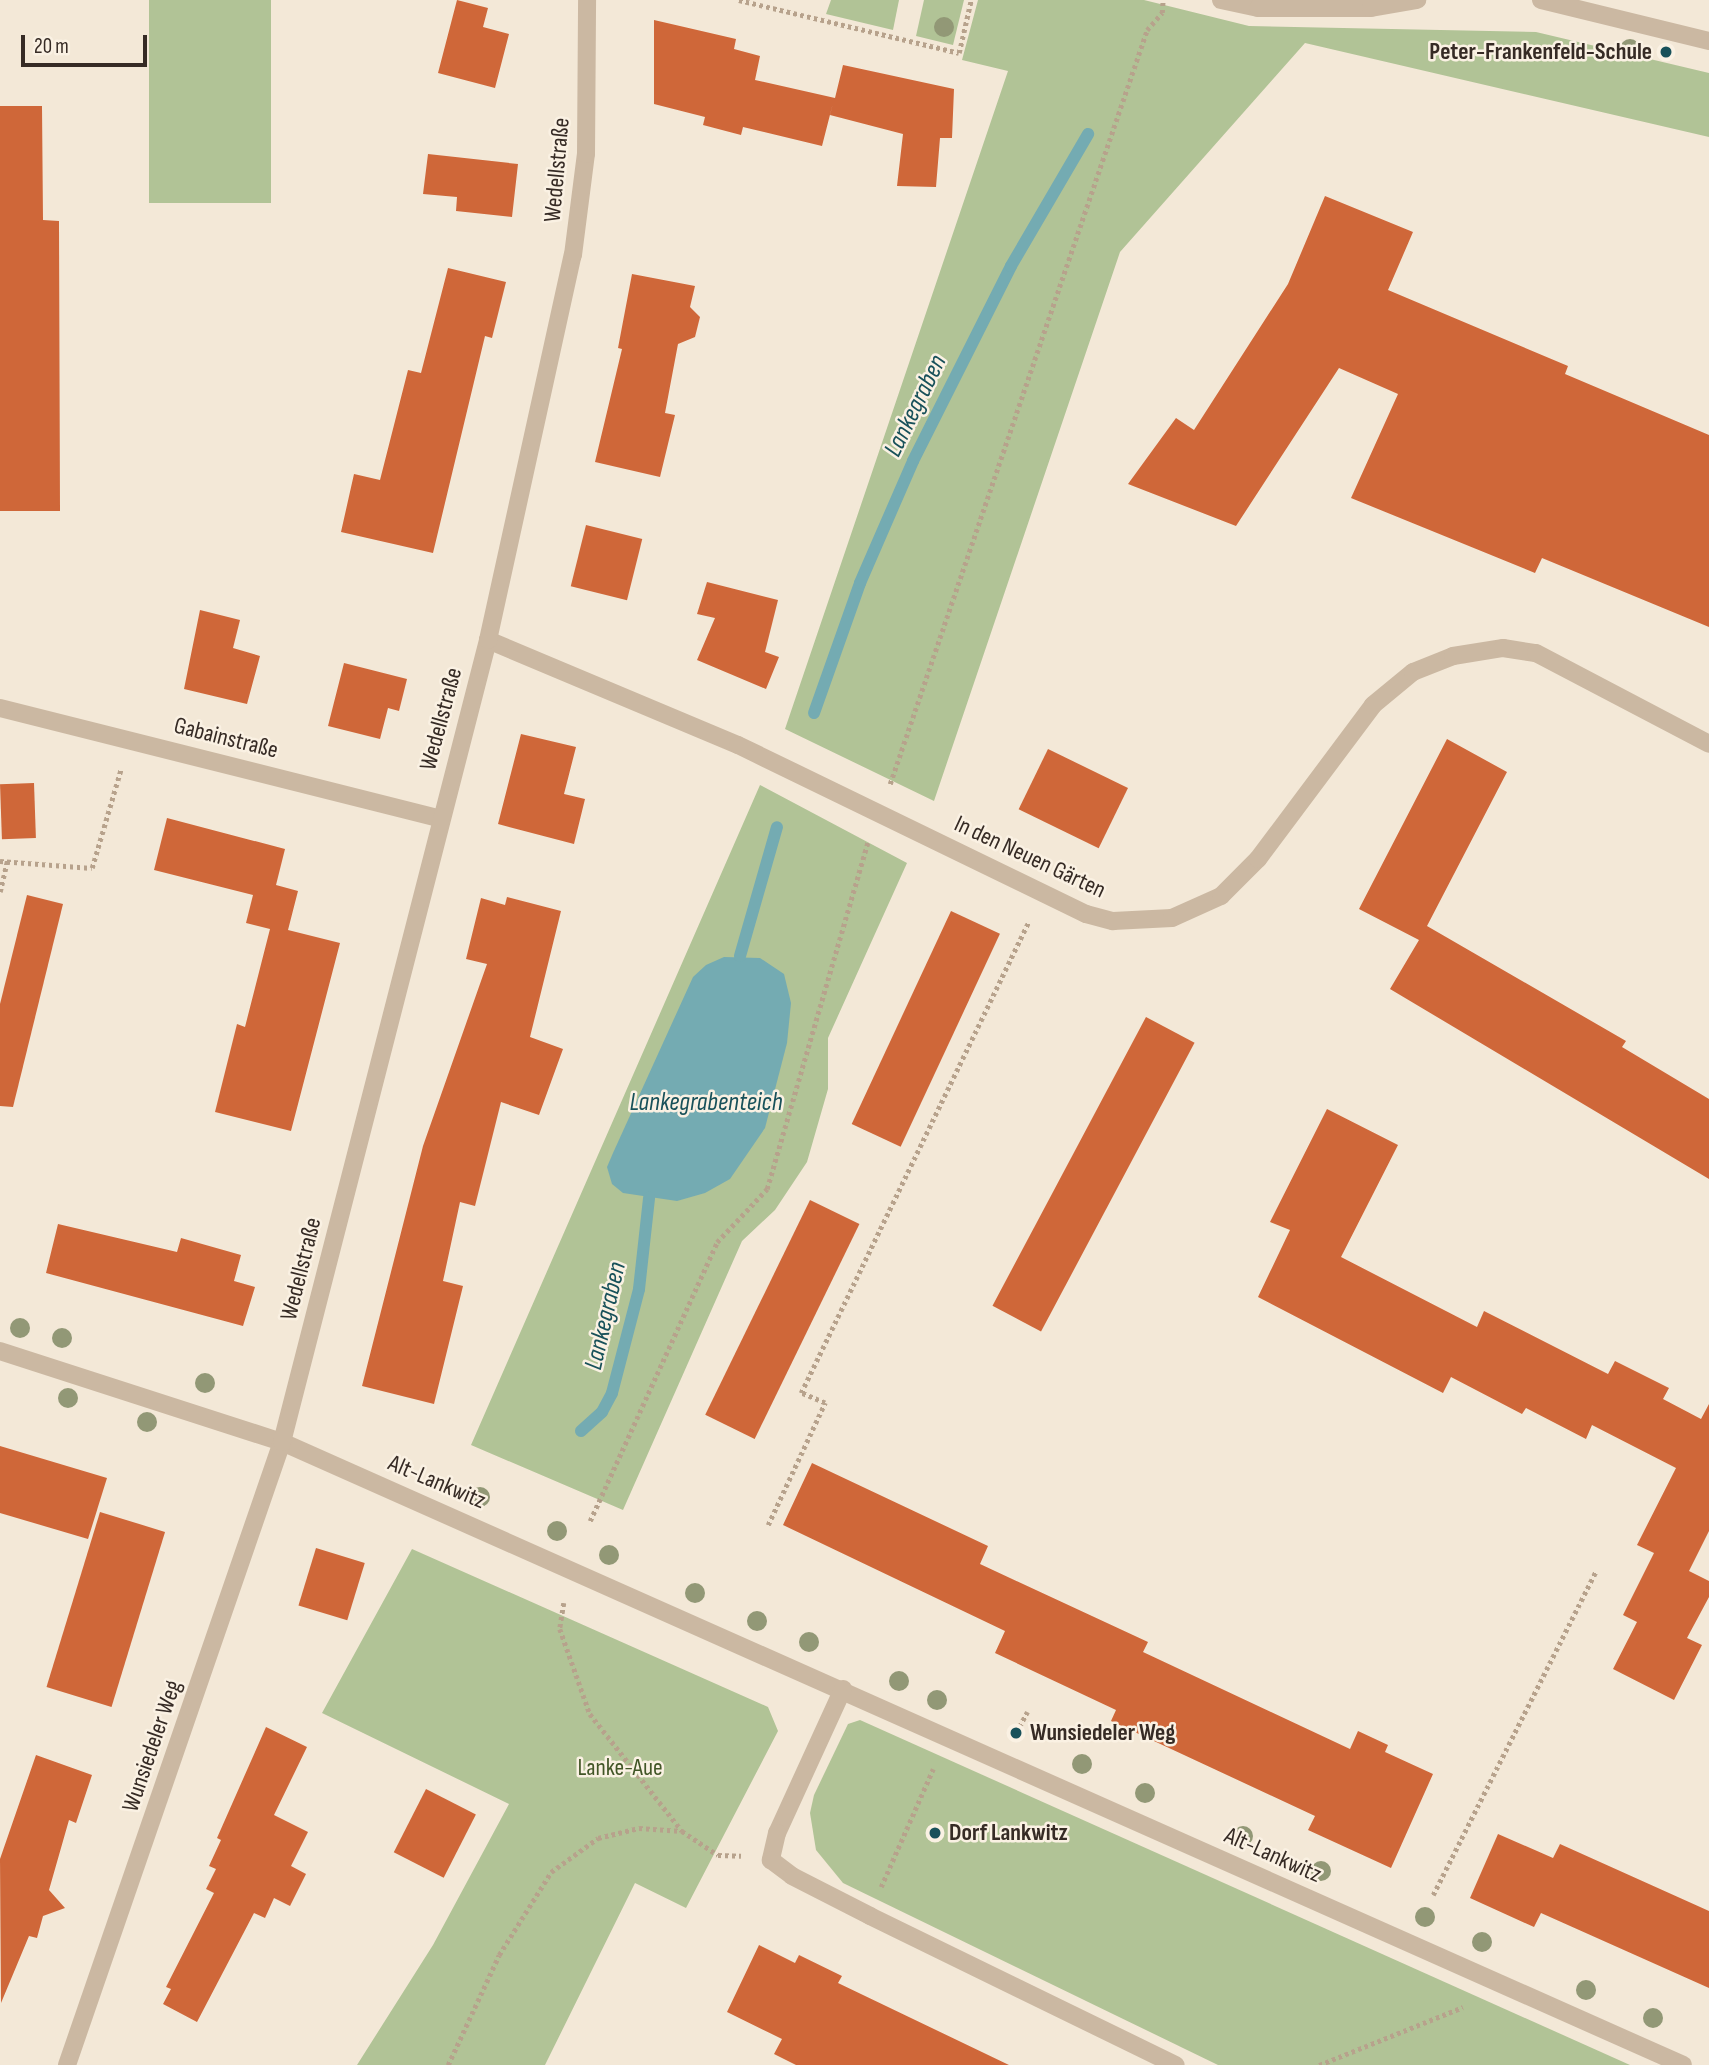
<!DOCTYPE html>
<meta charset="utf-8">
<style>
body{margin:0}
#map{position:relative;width:1709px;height:2065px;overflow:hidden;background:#f3e8d7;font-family:"Sofia Sans Condensed",sans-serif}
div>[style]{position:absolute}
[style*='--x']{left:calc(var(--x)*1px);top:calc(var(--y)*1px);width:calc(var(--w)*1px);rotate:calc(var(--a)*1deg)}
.green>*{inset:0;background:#b1c396;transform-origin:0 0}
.water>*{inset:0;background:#74abb2}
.stream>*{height:12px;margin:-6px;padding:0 6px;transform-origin:6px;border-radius:6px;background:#74abb2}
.building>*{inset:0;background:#cf6739;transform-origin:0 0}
.path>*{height:4.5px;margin-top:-2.25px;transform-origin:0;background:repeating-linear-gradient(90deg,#b7a28c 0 3.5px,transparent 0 7px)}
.minor>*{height:18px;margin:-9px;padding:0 9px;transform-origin:9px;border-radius:9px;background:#cbb8a2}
.trees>*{width:20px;height:20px;margin:-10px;border-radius:50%;background:#929876}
.dots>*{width:19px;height:19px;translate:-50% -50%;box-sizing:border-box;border:4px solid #faf1e3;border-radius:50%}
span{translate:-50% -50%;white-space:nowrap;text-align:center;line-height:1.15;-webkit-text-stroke:5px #faf1e3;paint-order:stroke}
.poi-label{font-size:24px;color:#362b25;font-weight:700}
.right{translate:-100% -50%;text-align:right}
.left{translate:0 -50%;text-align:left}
.street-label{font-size:24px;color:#362b25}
.park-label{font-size:24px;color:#425627}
.water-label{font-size:26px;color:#18515a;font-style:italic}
.scale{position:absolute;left:21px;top:35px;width:126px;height:32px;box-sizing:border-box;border:4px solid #362b25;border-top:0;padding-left:9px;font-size:21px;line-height:24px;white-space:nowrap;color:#362b25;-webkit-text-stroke:5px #faf1e3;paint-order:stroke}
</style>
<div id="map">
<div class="green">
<i style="left:149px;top:0;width:122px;height:203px"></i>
<i style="clip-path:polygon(831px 0,899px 0,893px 30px,826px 14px)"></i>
<i style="clip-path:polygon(924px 0,964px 0,953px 45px,916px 36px)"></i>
<i style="clip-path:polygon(978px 0,1144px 0,1249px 26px,1536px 32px,1709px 73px,1709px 137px,1305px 43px,1120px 252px,934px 801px,785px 729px,1008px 71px,962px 60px)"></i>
<i style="clip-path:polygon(760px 785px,907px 863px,828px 1038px,828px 1089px,807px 1162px,775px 1210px,742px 1241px,623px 1510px,471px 1445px)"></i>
<i style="clip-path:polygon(412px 1549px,768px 1707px,778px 1731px,686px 1908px,635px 1883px,545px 2065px,357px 2065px,433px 1945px,509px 1804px,322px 1713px)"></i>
<i style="clip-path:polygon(860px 1720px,1630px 2065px,1218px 2065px,843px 1883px,816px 1850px,810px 1813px,814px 1795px,848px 1724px)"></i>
</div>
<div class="water">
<i style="clip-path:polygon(724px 957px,760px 958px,784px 974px,791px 1003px,787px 1043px,765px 1128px,730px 1179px,705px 1193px,677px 1201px,623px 1193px,612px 1184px,607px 1167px,613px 1153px,693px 977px,706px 965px)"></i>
</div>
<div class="stream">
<i style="--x:814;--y:713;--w:138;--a:-70.5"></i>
<i style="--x:860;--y:583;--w:133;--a:-66.5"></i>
<i style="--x:913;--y:461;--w:218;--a:-63.3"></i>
<i style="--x:1011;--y:266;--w:153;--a:-59.7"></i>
<i style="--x:740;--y:956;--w:134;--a:-74"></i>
<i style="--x:581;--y:1431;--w:28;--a:-42"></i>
<i style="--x:602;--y:1412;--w:21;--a:-62"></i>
<i style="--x:612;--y:1393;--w:107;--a:-75.4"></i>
<i style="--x:639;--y:1289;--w:92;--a:-83.7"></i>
</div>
<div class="building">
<i style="clip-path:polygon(457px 0,488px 8px,483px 27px,509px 34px,495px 88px,438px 73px)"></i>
<i style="clip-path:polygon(654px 20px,736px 39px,734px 49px,760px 56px,755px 80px,835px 98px,843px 65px,954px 89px,952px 138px,940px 138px,936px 187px,897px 186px,903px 134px,830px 115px,833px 103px,822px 146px,743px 127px,741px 135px,703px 125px,705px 117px,654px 104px)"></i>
<i style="clip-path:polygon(0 106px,42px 106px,43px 220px,59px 221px,60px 511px,0 511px)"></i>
<i style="clip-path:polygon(428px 154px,518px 164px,512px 217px,456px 211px,457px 197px,423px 194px)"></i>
<i style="clip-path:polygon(1325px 196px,1413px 232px,1388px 290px,1568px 366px,1565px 374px,1709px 435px,1709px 627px,1542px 558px,1535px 573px,1351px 498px,1398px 394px,1339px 368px,1236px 526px,1128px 484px,1176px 418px,1194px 430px,1288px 284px)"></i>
<i style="clip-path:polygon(448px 268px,506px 282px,492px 338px,485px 336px,433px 553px,341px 532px,354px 474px,380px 480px,408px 370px,421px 373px)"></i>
<i style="clip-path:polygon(632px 274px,695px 286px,690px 307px,700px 317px,695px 337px,678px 344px,665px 413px,675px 415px,660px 477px,595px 462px,622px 349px,618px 348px)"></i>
<i style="left:586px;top:525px;width:58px;height:63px;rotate:14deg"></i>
<i style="clip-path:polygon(707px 582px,778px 600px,765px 652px,779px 657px,766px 689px,697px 660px,715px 618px,697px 614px)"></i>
<i style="clip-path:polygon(200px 610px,240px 620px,233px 648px,260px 656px,247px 704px,184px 689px)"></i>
<i style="clip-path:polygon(344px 663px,407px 679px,399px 711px,388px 708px,380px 739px,328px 726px)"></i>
<i style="clip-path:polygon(521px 734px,576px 747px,564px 794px,585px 799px,574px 844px,498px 824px)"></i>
<i style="clip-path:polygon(1447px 739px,1507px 772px,1427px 926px,1626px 1041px,1622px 1047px,1709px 1099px,1709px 1179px,1390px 989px,1419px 940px,1359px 909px)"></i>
<i style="left:1048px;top:749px;width:89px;height:67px;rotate:26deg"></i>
<i style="left:34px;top:783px;width:55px;height:34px;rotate:88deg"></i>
<i style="clip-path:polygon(167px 818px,285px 849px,276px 885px,298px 891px,288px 930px,340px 943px,291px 1131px,215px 1112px,237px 1024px,245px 1027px,270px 929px,246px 923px,253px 895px,154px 870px)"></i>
<i style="clip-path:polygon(27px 895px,63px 904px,13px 1107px,0 1106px,0 1004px)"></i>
<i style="clip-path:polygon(507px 897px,561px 911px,530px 1037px,563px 1049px,539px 1115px,501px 1102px,475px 1206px,460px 1202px,443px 1281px,463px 1286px,434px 1404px,362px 1386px,423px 1146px,487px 964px,466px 959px,481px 898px,505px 905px)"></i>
<i style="left:951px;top:911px;width:54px;height:235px;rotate:25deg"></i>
<i style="left:1146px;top:1017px;width:55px;height:327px;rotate:28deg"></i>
<i style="clip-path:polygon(1327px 1109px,1398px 1145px,1341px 1257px,1477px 1327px,1484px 1311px,1608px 1374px,1615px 1361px,1669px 1388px,1663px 1399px,1701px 1419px,1709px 1404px,1709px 1531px,1689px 1571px,1709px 1581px,1709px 1597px,1687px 1638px,1702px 1645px,1674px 1700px,1613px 1669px,1637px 1622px,1623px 1615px,1654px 1553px,1637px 1545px,1676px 1468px,1592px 1425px,1586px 1439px,1526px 1408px,1522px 1414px,1451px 1377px,1443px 1393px,1258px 1297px,1290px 1230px,1270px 1222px)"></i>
<i style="left:810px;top:1200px;width:55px;height:239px;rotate:26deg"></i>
<i style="clip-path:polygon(58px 1224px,177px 1252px,181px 1238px,241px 1255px,234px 1281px,255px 1287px,243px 1326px,46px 1273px)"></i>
<i style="clip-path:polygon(0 1446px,107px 1478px,88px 1539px,0 1513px)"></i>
<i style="clip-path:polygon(812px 1463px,988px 1546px,980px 1564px,1148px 1642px,1143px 1652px,1350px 1749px,1358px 1731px,1388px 1745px,1385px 1752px,1433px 1774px,1391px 1868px,1308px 1830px,1315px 1816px,1111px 1721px,1116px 1710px,995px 1653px,1005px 1631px,783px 1525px)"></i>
<i style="left:100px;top:1512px;width:68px;height:183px;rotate:17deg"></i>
<i style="left:316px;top:1548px;width:51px;height:60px;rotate:17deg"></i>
<i style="clip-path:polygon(266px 1727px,307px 1747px,274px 1815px,308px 1832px,291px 1866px,306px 1874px,290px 1906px,274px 1898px,265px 1918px,254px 1913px,197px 2022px,163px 2004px,171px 1989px,166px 1987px,214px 1893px,206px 1889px,216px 1869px,209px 1866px,221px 1840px,217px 1838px)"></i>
<i style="clip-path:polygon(36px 1755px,92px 1775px,76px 1823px,69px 1820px,49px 1890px,65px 1908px,43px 1916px,37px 1938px,29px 1936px,1px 2003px,0 1859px)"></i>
<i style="left:426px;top:1789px;width:56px;height:71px;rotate:27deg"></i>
<i style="clip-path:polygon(1498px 1834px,1553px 1858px,1560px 1844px,1709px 1911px,1709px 1988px,1541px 1913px,1534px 1927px,1470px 1898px)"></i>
<i style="clip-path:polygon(759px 1945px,795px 1963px,799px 1955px,842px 1976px,838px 1983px,1009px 2065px,796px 2065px,774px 2054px,782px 2039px,727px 2012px)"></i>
</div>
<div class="path">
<i style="--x:739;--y:0;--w:226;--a:13.5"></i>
<i style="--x:959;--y:53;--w:54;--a:-77.2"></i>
<i style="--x:890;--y:784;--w:797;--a:-71.18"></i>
<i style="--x:1147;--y:30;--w:23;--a:-49"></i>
<i style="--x:1162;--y:13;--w:13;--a:-86"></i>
<i style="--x:0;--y:861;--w:92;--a:4.4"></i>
<i style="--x:92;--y:868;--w:103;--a:-73.7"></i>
<i style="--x:0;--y:892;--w:32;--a:-77"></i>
<i style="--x:590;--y:1521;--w:307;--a:-65.5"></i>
<i style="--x:717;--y:1242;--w:73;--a:-46.7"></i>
<i style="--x:767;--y:1189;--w:362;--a:-73.8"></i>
<i style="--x:768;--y:1525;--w:135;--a:-65"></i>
<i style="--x:825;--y:1403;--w:26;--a:-157"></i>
<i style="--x:801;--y:1393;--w:524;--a:-64.22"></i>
<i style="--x:564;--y:1603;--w:26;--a:99"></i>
<i style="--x:560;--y:1629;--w:90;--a:70.6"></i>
<i style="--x:590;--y:1714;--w:149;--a:51.8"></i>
<i style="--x:682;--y:1831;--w:43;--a:33.7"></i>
<i style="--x:718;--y:1855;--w:23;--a:2"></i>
<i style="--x:1016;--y:1733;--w:24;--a:-62"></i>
<i style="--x:881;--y:1887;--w:129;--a:-66.2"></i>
<i style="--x:1433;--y:1895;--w:363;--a:-63.3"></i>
<i style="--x:448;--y:2065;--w:121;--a:-65.1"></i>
<i style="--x:499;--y:1955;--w:98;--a:-57.9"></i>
<i style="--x:551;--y:1872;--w:58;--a:-35.9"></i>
<i style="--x:598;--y:1838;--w:42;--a:-13.7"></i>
<i style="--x:639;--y:1828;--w:43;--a:4"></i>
<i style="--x:1319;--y:2065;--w:155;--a:-21.9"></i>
</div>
<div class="minor">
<i style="--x:1221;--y:0;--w:38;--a:12"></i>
<i style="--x:1258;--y:8;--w:113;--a:0"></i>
<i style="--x:1371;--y:8;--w:47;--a:-9.9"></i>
<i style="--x:1541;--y:0;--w:173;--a:13.7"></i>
<i style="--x:488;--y:640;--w:271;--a:22.8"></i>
<i style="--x:738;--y:745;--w:387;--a:25.9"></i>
<i style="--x:1086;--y:914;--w:28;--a:15"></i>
<i style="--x:1113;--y:921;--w:59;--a:-2.9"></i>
<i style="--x:1172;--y:918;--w:54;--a:-24.2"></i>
<i style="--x:1221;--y:896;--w:52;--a:-45"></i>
<i style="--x:1258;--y:859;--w:192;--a:-53.2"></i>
<i style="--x:1373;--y:705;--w:52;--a:-39.5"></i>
<i style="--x:1413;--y:672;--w:43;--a:-21.8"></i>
<i style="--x:1453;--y:656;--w:51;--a:-9.1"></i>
<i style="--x:1503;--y:648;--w:33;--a:9"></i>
<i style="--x:1536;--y:653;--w:195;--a:27.7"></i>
<i style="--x:0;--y:708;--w:453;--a:14.1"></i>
<i style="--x:0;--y:1351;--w:296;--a:17.9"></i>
<i style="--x:282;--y:1442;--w:1533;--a:23.97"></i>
<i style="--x:843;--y:1689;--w:158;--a:114.6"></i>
<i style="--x:777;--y:1833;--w:28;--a:103"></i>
<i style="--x:771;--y:1860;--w:26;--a:37"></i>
<i style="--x:792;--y:1876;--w:88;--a:27.1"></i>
<i style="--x:870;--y:1916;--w:340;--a:26"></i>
<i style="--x:67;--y:2065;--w:659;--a:-70.96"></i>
<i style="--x:282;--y:1442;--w:828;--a:-75.59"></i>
<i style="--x:488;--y:640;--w:394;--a:-77.6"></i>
<i style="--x:573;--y:255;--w:102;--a:-82.7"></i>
<i style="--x:586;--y:154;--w:154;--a:-89.6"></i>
</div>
<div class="trees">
<i style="left:944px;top:27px"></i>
<i style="left:1630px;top:49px"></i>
<i style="left:20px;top:1328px"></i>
<i style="left:62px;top:1338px"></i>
<i style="left:205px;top:1383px"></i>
<i style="left:68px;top:1398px"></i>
<i style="left:147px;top:1422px"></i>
<i style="left:480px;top:1497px"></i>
<i style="left:557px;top:1531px"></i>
<i style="left:609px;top:1555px"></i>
<i style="left:695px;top:1593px"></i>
<i style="left:757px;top:1621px"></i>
<i style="left:809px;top:1642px"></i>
<i style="left:899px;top:1681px"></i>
<i style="left:937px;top:1700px"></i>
<i style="left:1082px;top:1764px"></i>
<i style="left:1145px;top:1793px"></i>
<i style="left:1243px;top:1836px"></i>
<i style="left:1321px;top:1871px"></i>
<i style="left:1425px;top:1917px"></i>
<i style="left:1482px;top:1942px"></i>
<i style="left:1586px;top:1990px"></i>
<i style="left:1653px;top:2018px"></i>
</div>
<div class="dots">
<i style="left:1666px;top:52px;background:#18515a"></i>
<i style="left:1016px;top:1733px;background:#18515a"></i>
<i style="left:935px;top:1833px;background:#18515a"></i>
</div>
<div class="poi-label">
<span class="right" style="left:1652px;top:52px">Peter-Frankenfeld-Schule</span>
<span class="left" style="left:1030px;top:1733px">Wunsiedeler Weg</span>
<span class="left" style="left:949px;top:1833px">Dorf Lankwitz</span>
</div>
<div class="street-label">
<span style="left:557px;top:170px;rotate:-85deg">Wedellstraße</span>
<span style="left:441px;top:719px;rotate:-75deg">Wedellstraße</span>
<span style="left:226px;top:738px;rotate:14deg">Gabainstraße</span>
<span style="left:1030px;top:857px;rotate:25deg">In den Neuen Gärten</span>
<span style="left:301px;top:1269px;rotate:-76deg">Wedellstraße</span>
<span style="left:437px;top:1482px;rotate:23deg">Alt-Lankwitz</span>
<span style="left:152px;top:1746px;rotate:-71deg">Wunsiedeler Weg</span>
<span style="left:1273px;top:1855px;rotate:24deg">Alt-Lankwitz</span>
</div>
<div class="park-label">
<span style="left:620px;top:1768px">Lanke-Aue</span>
</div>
<div class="water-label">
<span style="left:916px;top:406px;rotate:-64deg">Lankegraben</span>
<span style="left:706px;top:1103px">Lankegrabenteich</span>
<span style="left:606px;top:1316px;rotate:-77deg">Lankegraben</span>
</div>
<div class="scale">20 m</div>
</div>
